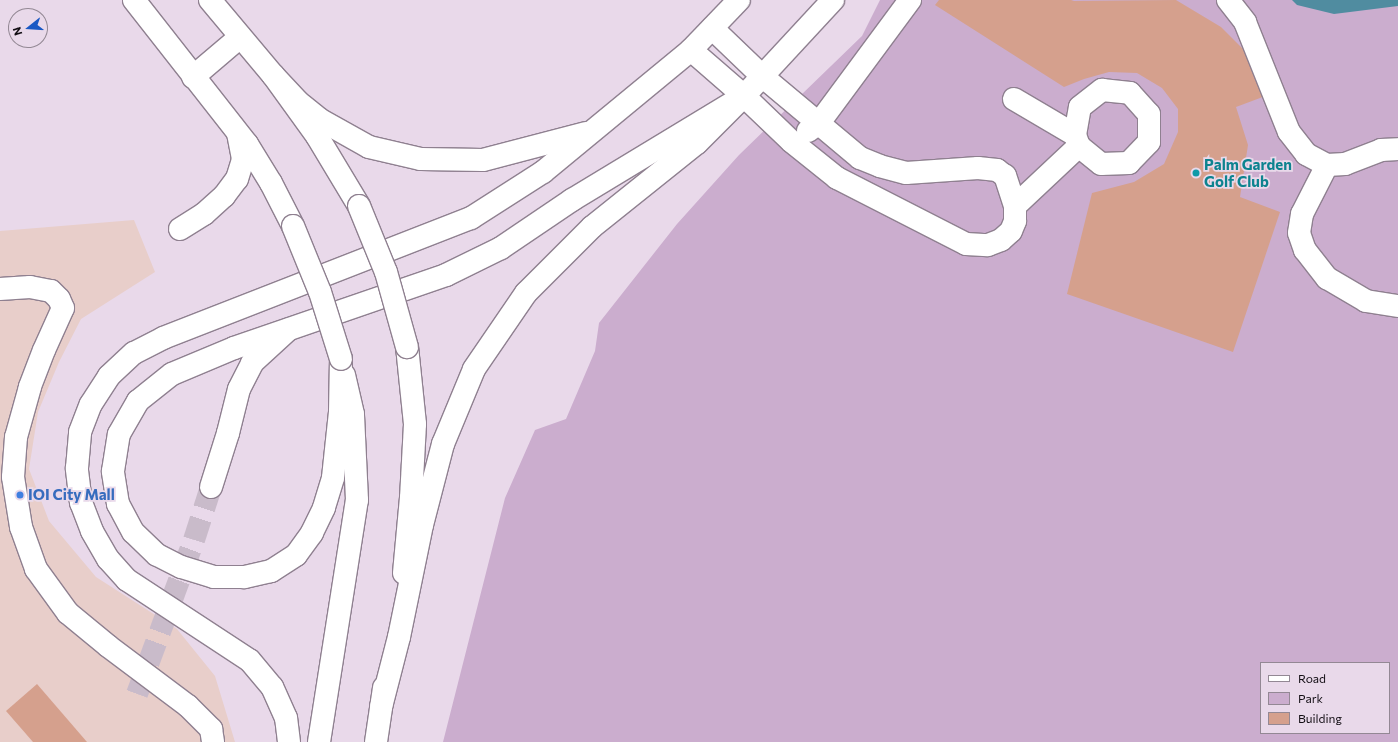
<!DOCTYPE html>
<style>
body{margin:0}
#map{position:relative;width:1398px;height:742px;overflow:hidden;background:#e9d9ea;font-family:Commissioner,sans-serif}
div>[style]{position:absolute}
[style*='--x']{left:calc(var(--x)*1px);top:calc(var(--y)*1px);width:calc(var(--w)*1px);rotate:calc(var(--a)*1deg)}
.commercial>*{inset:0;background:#e8ceca}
.green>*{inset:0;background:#cbadce}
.water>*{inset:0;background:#508ca0}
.building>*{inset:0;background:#d5a08d}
.minor-tunnel>*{height:22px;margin-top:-11px;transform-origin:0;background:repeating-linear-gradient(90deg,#c9bbca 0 22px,transparent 0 33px)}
.roads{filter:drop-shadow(1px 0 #8f8090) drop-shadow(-1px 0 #8f8090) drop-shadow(0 1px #8f8090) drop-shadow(0 -1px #8f8090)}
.minor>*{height:22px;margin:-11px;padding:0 11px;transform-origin:11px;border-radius:11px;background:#fff}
.major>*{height:22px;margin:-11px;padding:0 11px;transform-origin:11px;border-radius:11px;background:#fff}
.bridges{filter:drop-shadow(1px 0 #8f8090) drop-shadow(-1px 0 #8f8090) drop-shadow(0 1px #8f8090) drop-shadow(0 -1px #8f8090)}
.minor-bridge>*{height:22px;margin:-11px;padding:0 11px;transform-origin:11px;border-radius:11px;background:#fff}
.dots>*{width:11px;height:11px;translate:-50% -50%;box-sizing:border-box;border:2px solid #e9d9ea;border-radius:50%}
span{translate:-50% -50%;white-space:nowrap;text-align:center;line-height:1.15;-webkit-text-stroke:3.5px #e9d9ea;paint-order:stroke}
.culture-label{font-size:15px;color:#0d838f;font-weight:700}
.left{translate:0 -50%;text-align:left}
.shop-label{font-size:15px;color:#366cbe;font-weight:700}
.legend{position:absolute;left:1260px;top:662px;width:130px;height:72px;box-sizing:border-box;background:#e9d9ea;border:1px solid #938894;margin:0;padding:5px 7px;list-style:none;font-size:12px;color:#130e14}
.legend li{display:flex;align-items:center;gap:8px;height:20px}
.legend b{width:20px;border:1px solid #938894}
.north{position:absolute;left:8px;top:8px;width:40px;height:40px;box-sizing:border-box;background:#e9d9ea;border:1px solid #938894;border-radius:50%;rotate:253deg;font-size:11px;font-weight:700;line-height:16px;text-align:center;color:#130e14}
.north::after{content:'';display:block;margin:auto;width:14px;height:18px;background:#1a58c4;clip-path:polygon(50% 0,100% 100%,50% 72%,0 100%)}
</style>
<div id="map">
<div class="commercial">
<i style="clip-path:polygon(134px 220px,155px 272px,81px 319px,59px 362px,38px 412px,29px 469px,49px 521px,96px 577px,177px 629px,215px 676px,235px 742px,0 742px,0 231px)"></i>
</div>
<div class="green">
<i style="clip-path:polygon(evenodd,880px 0,1398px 0,1398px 742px,443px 742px,505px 498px,535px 430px,566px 419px,595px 351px,599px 323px,677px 224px,739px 155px,862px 36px,880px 0,1261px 663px,1389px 663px,1389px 733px,1261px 733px,1261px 663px)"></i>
</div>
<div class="water">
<i style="clip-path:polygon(1292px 0,1398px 0,1398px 6px,1334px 14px,1297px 5px)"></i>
</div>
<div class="building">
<i style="clip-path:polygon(939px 0,1071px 0,1074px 1px,1176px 0,1221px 27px,1251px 57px,1268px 95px,1236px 107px,1248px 145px,1240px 197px,1280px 212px,1233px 352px,1067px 294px,1092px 193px,1134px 182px,1164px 164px,1178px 132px,1178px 109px,1162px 88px,1137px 73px,1109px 72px,1084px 79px,1064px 87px,935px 5px)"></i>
<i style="clip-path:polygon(37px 684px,87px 742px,33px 742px,6px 711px)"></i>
</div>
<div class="minor-tunnel">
<i style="--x:137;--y:694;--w:164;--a:-69.7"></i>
<i style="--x:194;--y:540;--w:56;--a:-72.2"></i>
</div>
<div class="roads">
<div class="minor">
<i style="--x:134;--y:0;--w:183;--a:51.9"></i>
<i style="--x:247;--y:144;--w:46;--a:58.4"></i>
<i style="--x:271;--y:183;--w:48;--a:62.9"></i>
<i style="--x:210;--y:0;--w:98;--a:50"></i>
<i style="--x:273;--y:75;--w:75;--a:54.2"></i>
<i style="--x:317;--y:136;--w:82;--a:59"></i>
<i style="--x:1228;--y:0;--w:28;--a:52"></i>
<i style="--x:1245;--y:22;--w:118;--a:68.2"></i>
<i style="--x:1289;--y:132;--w:28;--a:52"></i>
<i style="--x:1306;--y:154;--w:24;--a:28"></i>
<i style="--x:1327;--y:165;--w:18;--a:-3"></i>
<i style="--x:1345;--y:164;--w:39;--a:-21"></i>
<i style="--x:1381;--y:150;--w:17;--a:-3"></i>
<i style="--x:691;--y:50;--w:70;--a:41"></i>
<i style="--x:744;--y:96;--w:66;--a:43.8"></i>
<i style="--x:792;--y:142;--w:58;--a:38.7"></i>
<i style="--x:837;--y:178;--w:145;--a:27.1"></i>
<i style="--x:966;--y:244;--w:22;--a:3"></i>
<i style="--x:988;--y:245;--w:14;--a:-21"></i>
<i style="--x:1001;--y:240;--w:13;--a:-42"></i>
<i style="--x:1011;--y:231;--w:11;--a:-68"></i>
<i style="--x:1015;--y:221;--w:15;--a:-90"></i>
<i style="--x:1015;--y:206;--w:32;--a:-108"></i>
<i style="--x:1005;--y:176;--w:10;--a:-143"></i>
<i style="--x:997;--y:170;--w:19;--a:-174"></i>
<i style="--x:978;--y:168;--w:72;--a:176"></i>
<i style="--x:906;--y:173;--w:27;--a:-165"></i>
<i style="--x:880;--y:166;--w:22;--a:-158"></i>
<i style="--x:860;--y:158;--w:128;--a:-140.1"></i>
<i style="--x:762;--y:76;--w:69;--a:-136.2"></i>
<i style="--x:193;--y:77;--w:62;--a:-40.4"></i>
<i style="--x:1102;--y:90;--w:28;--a:6"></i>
<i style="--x:1130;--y:93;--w:28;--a:48"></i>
<i style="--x:1149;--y:114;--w:28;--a:90"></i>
<i style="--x:1149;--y:142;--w:29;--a:134"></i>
<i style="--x:1129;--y:163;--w:28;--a:178"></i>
<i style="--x:1101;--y:164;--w:28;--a:-141"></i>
<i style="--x:1079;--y:146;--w:12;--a:-110"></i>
<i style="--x:1075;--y:135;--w:28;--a:-80"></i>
<i style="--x:1080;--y:107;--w:28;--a:-38"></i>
<i style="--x:1014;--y:99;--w:71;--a:30.5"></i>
<i style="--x:808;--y:131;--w:14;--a:-36"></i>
<i style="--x:819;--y:123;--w:153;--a:-53.5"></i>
<i style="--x:1327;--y:165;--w:55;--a:117"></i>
<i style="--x:1302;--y:214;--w:19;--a:99"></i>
<i style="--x:1299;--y:233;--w:18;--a:71"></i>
<i style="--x:1305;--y:250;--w:36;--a:52"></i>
<i style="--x:1327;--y:278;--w:45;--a:30.5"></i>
<i style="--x:1366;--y:301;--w:32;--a:9"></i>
<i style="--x:1015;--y:206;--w:88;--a:-43.2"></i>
<i style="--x:180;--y:229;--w:28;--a:-32"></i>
<i style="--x:204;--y:214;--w:27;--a:-42"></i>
<i style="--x:224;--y:196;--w:21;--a:-53"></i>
<i style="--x:237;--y:179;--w:21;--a:-73"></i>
<i style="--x:243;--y:159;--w:25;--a:-101"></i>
<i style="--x:0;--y:289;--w:30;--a:-4"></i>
<i style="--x:30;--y:287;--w:21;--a:11"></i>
<i style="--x:51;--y:291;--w:11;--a:45"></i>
<i style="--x:59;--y:299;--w:10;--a:66"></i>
<i style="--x:63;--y:308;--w:46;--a:114.3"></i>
<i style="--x:44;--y:350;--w:40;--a:111"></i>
<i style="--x:30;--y:387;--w:52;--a:105.6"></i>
<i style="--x:16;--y:437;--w:40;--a:94.3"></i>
<i style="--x:13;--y:477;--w:51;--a:80.9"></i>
<i style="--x:21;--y:527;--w:45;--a:70.3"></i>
<i style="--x:36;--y:569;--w:54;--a:54"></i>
<i style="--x:68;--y:613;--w:52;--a:39.5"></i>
<i style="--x:108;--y:646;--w:100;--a:36.9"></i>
<i style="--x:188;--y:706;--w:33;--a:45"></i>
<i style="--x:211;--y:729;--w:13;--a:81"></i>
<i style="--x:211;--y:487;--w:57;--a:-72.5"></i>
<i style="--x:228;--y:433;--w:45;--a:-76"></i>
<i style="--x:239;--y:389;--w:29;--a:-63"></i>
<i style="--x:252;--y:363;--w:50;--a:-42.6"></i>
<i style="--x:404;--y:573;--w:75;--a:-84.7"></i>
<i style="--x:411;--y:498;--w:74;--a:-86.9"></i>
<i style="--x:415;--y:424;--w:77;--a:-95.9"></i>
<i style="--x:319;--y:742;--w:245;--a:-81.1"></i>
<i style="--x:357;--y:500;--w:86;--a:-92.7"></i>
<i style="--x:353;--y:414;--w:40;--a:-103"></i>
<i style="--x:376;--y:742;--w:55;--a:-81.6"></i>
</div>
<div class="major">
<i style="--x:273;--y:75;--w:35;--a:47"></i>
<i style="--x:297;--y:101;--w:28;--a:39"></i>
<i style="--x:319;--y:119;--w:57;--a:29.2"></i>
<i style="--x:369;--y:147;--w:53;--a:13"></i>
<i style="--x:421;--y:159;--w:62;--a:0.9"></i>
<i style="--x:483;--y:160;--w:106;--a:-14.7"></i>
<i style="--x:341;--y:359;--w:53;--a:91.1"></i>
<i style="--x:340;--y:412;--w:66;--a:96.1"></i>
<i style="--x:333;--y:478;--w:31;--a:107"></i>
<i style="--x:324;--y:508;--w:28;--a:116"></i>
<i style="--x:312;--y:533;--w:27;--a:126"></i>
<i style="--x:296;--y:555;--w:30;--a:147"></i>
<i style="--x:271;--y:571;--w:28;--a:167"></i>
<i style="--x:244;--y:577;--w:30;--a:180"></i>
<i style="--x:214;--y:577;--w:34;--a:-163"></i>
<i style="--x:181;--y:567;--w:27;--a:-153"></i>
<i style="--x:157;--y:555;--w:33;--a:-136"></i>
<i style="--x:133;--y:532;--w:32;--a:-118"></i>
<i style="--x:118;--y:504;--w:33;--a:-99"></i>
<i style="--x:113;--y:471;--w:37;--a:-81"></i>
<i style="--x:119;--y:434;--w:38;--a:-60"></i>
<i style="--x:138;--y:401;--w:43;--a:-38.5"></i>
<i style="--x:172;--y:374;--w:67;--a:-22.8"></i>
<i style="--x:234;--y:348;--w:224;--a:-19"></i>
<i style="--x:446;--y:275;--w:61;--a:-26.1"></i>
<i style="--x:501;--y:248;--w:86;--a:-34.1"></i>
<i style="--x:572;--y:200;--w:201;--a:-31.2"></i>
<i style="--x:381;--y:707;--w:72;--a:-75.6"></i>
<i style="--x:399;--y:637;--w:114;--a:-78.4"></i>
<i style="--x:422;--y:525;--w:84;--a:-75.5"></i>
<i style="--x:443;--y:444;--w:81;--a:-67.5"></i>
<i style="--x:474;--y:369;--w:92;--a:-55.6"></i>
<i style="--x:526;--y:293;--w:93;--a:-45"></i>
<i style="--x:592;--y:227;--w:134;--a:-38.7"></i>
<i style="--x:697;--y:143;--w:66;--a:-45"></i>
<i style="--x:744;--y:96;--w:131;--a:-47.2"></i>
<i style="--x:289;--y:742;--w:24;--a:-97"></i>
<i style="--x:286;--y:718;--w:34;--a:-114"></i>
<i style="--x:272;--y:687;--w:35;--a:-130"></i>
<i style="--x:249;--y:660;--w:146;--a:-146.7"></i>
<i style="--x:127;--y:580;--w:28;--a:-132"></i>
<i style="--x:108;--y:559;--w:32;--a:-120"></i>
<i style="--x:92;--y:531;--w:30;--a:-111"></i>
<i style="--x:81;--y:503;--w:35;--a:-97"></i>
<i style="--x:77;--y:468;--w:36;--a:-85"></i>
<i style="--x:80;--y:432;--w:30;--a:-69"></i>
<i style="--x:91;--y:404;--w:33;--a:-57"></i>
<i style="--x:109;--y:376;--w:34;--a:-43"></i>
<i style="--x:134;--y:353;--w:33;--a:-27"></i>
<i style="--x:163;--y:338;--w:331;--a:-21.3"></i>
<i style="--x:471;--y:218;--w:85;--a:-32.6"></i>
<i style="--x:543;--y:172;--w:192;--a:-39.5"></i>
<i style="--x:691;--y:50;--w:69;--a:-46.2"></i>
</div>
</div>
<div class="bridges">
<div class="minor-bridge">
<i style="--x:359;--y:206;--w:71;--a:67.8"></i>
<i style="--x:386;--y:272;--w:78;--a:74.4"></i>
<i style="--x:293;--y:226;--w:71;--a:67.8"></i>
<i style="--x:320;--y:292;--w:70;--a:72.6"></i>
</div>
</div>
<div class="dots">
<i style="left:1196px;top:173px;background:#0f9aa8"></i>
<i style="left:20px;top:495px;background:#3f7fe0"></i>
</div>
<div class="culture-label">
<span class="left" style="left:1204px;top:173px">Palm Garden<br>Golf Club</span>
</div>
<div class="shop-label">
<span class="left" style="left:28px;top:495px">IOI City Mall</span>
</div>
<ul class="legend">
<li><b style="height:5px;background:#fff"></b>Road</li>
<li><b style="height:11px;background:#cbadce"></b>Park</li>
<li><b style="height:11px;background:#d5a08d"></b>Building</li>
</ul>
<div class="north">N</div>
</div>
